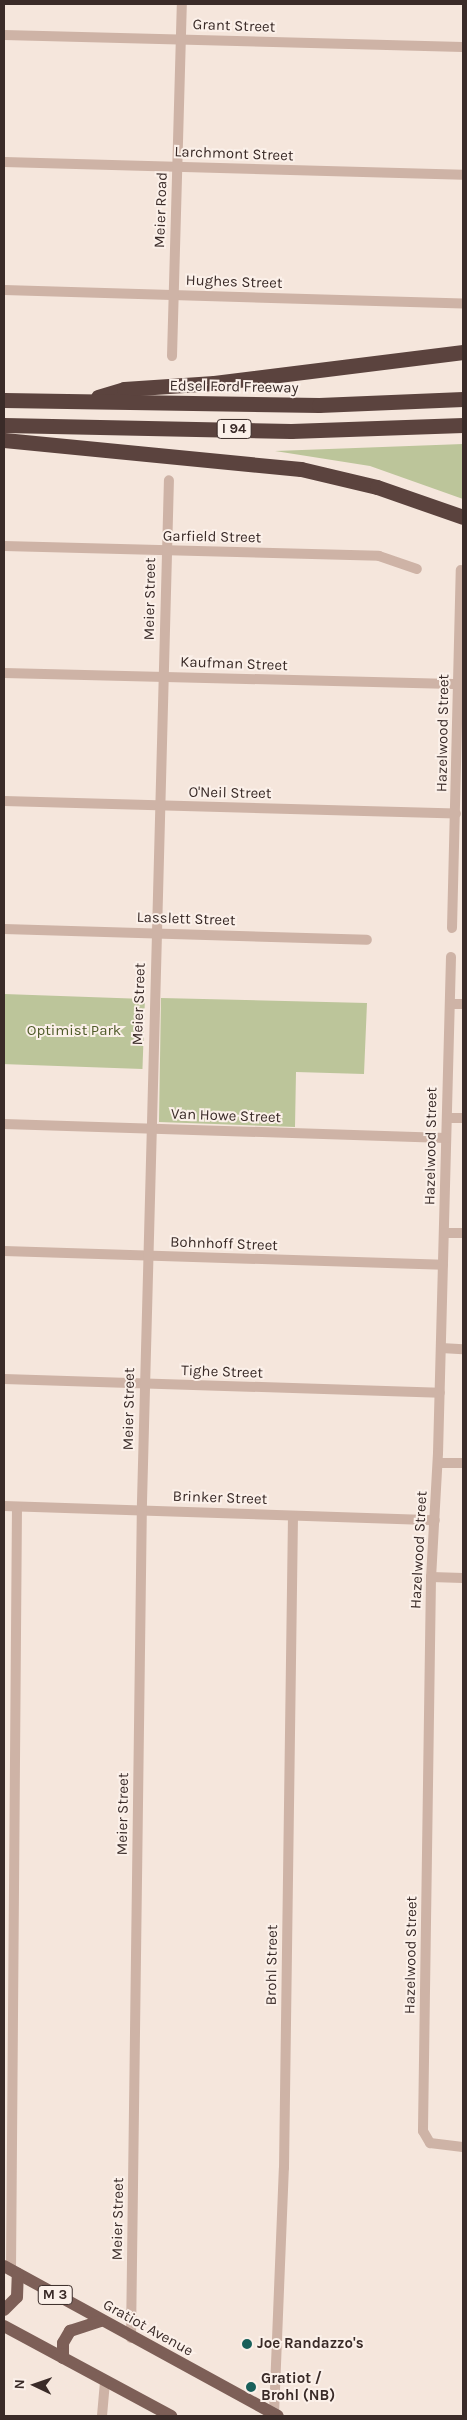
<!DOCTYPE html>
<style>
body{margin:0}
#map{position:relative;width:467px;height:2420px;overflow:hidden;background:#f5e6dc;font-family:Karla,sans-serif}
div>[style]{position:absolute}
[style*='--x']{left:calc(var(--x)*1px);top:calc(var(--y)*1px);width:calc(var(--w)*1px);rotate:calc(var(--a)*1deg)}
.green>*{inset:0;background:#bcc59a;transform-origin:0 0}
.street>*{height:10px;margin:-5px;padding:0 5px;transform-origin:5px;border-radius:5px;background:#ceb3a6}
.primary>*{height:12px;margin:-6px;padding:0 6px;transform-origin:6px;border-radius:6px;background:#7d5f57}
.highway>*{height:15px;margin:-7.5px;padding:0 7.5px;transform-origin:7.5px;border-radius:7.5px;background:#5b433e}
.dots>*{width:14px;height:14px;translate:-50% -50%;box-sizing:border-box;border:2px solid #fbf0e9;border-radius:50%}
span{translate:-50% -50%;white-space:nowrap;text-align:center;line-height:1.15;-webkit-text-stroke:4px #fbf0e9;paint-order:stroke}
.shield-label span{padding:1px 4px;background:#fbf0e9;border:1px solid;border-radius:4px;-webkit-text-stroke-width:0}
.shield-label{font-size:14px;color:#3a2b28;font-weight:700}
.street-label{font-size:15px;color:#3a2b28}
.park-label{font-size:15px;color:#4f5b29}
.poi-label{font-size:15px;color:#3a2b28;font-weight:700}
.left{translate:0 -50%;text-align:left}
.frame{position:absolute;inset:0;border:5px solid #3a2b28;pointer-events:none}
.north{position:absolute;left:10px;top:2360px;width:50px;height:50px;-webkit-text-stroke:4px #fbf0e9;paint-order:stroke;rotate:273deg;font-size:14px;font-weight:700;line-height:20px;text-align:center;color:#3a2b28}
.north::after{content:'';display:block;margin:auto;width:18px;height:22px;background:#3a2b28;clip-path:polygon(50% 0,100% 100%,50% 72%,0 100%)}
</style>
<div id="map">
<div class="green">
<i style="clip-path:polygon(463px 444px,463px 499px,370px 466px,275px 451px)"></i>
<i style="left:4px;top:994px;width:141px;height:70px;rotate:2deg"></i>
<i style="clip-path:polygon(161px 998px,367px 1003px,364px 1074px,296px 1072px,295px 1127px,159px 1122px)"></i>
</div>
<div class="street">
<i style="--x:4;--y:35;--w:459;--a:1.5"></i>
<i style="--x:4;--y:162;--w:459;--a:1.6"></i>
<i style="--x:4;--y:290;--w:459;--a:1.7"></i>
<i style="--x:172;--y:356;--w:352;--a:-88.4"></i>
<i style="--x:4;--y:546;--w:375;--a:1.5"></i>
<i style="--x:379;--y:556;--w:40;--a:18.9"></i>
<i style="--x:4;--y:673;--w:459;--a:1.4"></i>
<i style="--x:4;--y:801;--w:452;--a:1.6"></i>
<i style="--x:452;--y:928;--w:358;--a:-88.6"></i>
<i style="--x:4;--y:929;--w:363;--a:1.7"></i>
<i style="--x:451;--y:957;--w:496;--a:91.5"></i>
<i style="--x:438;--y:1453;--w:124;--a:93.2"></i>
<i style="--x:431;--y:1577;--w:554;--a:90.83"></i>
<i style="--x:423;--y:2131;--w:14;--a:60"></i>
<i style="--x:430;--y:2143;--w:33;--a:7"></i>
<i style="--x:450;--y:1004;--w:13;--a:0"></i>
<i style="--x:447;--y:1118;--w:16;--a:0"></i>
<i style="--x:4;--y:1124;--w:442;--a:1.8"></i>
<i style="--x:444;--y:1233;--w:19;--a:0"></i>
<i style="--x:4;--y:1251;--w:439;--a:1.8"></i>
<i style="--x:441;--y:1348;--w:22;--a:3"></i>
<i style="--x:4;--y:1379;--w:436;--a:1.8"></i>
<i style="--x:438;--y:1463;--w:25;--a:0"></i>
<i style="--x:4;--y:1506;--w:431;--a:1.9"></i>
<i style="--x:431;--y:1577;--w:32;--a:2"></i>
<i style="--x:11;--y:2270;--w:763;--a:-89.55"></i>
<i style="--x:131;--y:2338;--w:836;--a:-89.25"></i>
<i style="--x:142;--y:1502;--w:1022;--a:-88.49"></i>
<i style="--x:274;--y:2414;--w:246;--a:-87.7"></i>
<i style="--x:284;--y:2168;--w:652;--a:-89.21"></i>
<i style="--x:102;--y:2416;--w:35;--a:-85"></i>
</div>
<div class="primary">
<i style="--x:4;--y:2266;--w:312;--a:28.7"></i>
<i style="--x:4;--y:2310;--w:18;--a:-45"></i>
<i style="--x:17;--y:2297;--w:23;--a:-88"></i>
<i style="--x:4;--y:2326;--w:190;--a:28.3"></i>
<i style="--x:63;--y:2358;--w:15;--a:-90"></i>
<i style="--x:63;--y:2343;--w:14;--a:-60"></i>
<i style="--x:70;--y:2331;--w:32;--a:-18"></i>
</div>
<div class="highway">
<i style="--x:98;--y:397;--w:27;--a:-17"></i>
<i style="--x:124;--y:389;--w:90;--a:-3.8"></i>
<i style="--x:214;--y:383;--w:251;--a:-7.1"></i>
<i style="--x:4;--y:400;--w:315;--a:0.9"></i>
<i style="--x:319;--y:405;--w:144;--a:-2.4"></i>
<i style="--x:4;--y:425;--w:287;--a:1.2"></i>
<i style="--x:291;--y:431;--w:172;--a:-2"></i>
<i style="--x:4;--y:440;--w:298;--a:5.6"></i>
<i style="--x:301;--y:469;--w:78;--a:13.3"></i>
<i style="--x:377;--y:487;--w:91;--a:19.2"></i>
</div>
<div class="dots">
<i style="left:247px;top:2344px;background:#19605b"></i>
<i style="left:251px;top:2387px;background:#19605b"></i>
</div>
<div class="shield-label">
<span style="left:234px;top:429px">I 94</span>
<span style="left:55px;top:2295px">M 3</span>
</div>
<div class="street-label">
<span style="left:234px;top:26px;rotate:2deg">Grant Street</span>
<span style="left:234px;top:154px;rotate:2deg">Larchmont Street</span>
<span style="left:161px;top:210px;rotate:-88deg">Meier Road</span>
<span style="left:234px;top:282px;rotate:2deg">Hughes Street</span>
<span style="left:234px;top:387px;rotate:1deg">Edsel Ford Freeway</span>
<span style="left:212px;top:537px;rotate:1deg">Garfield Street</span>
<span style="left:150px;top:599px;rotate:-89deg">Meier Street</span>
<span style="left:234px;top:664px;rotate:2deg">Kaufman Street</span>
<span style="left:443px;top:733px;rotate:-89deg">Hazelwood Street</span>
<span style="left:230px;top:793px;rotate:1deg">O'Neil Street</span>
<span style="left:186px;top:919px;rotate:2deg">Lasslett Street</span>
<span style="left:139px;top:1004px;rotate:-88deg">Meier Street</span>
<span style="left:226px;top:1116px;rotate:2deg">Van Howe Street</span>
<span style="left:431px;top:1146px;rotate:-89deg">Hazelwood Street</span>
<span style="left:224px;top:1244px;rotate:2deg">Bohnhoff Street</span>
<span style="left:222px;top:1372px;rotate:2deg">Tighe Street</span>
<span style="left:129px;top:1409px;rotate:-89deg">Meier Street</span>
<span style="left:220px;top:1498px;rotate:2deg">Brinker Street</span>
<span style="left:419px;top:1550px;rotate:-87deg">Hazelwood Street</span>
<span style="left:123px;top:1814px;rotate:-89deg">Meier Street</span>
<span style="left:411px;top:1955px;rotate:-89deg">Hazelwood Street</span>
<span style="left:272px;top:1965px;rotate:-89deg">Brohl Street</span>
<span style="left:118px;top:2219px;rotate:-89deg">Meier Street</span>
<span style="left:148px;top:2328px;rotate:29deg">Gratiot Avenue</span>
</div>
<div class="park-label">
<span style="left:74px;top:1031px">Optimist Park</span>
</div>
<div class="poi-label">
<span class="left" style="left:257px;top:2344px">Joe Randazzo's</span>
<span class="left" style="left:261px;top:2387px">Gratiot /<br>Brohl (NB)</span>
</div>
<div class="frame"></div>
<div class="north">N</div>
</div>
